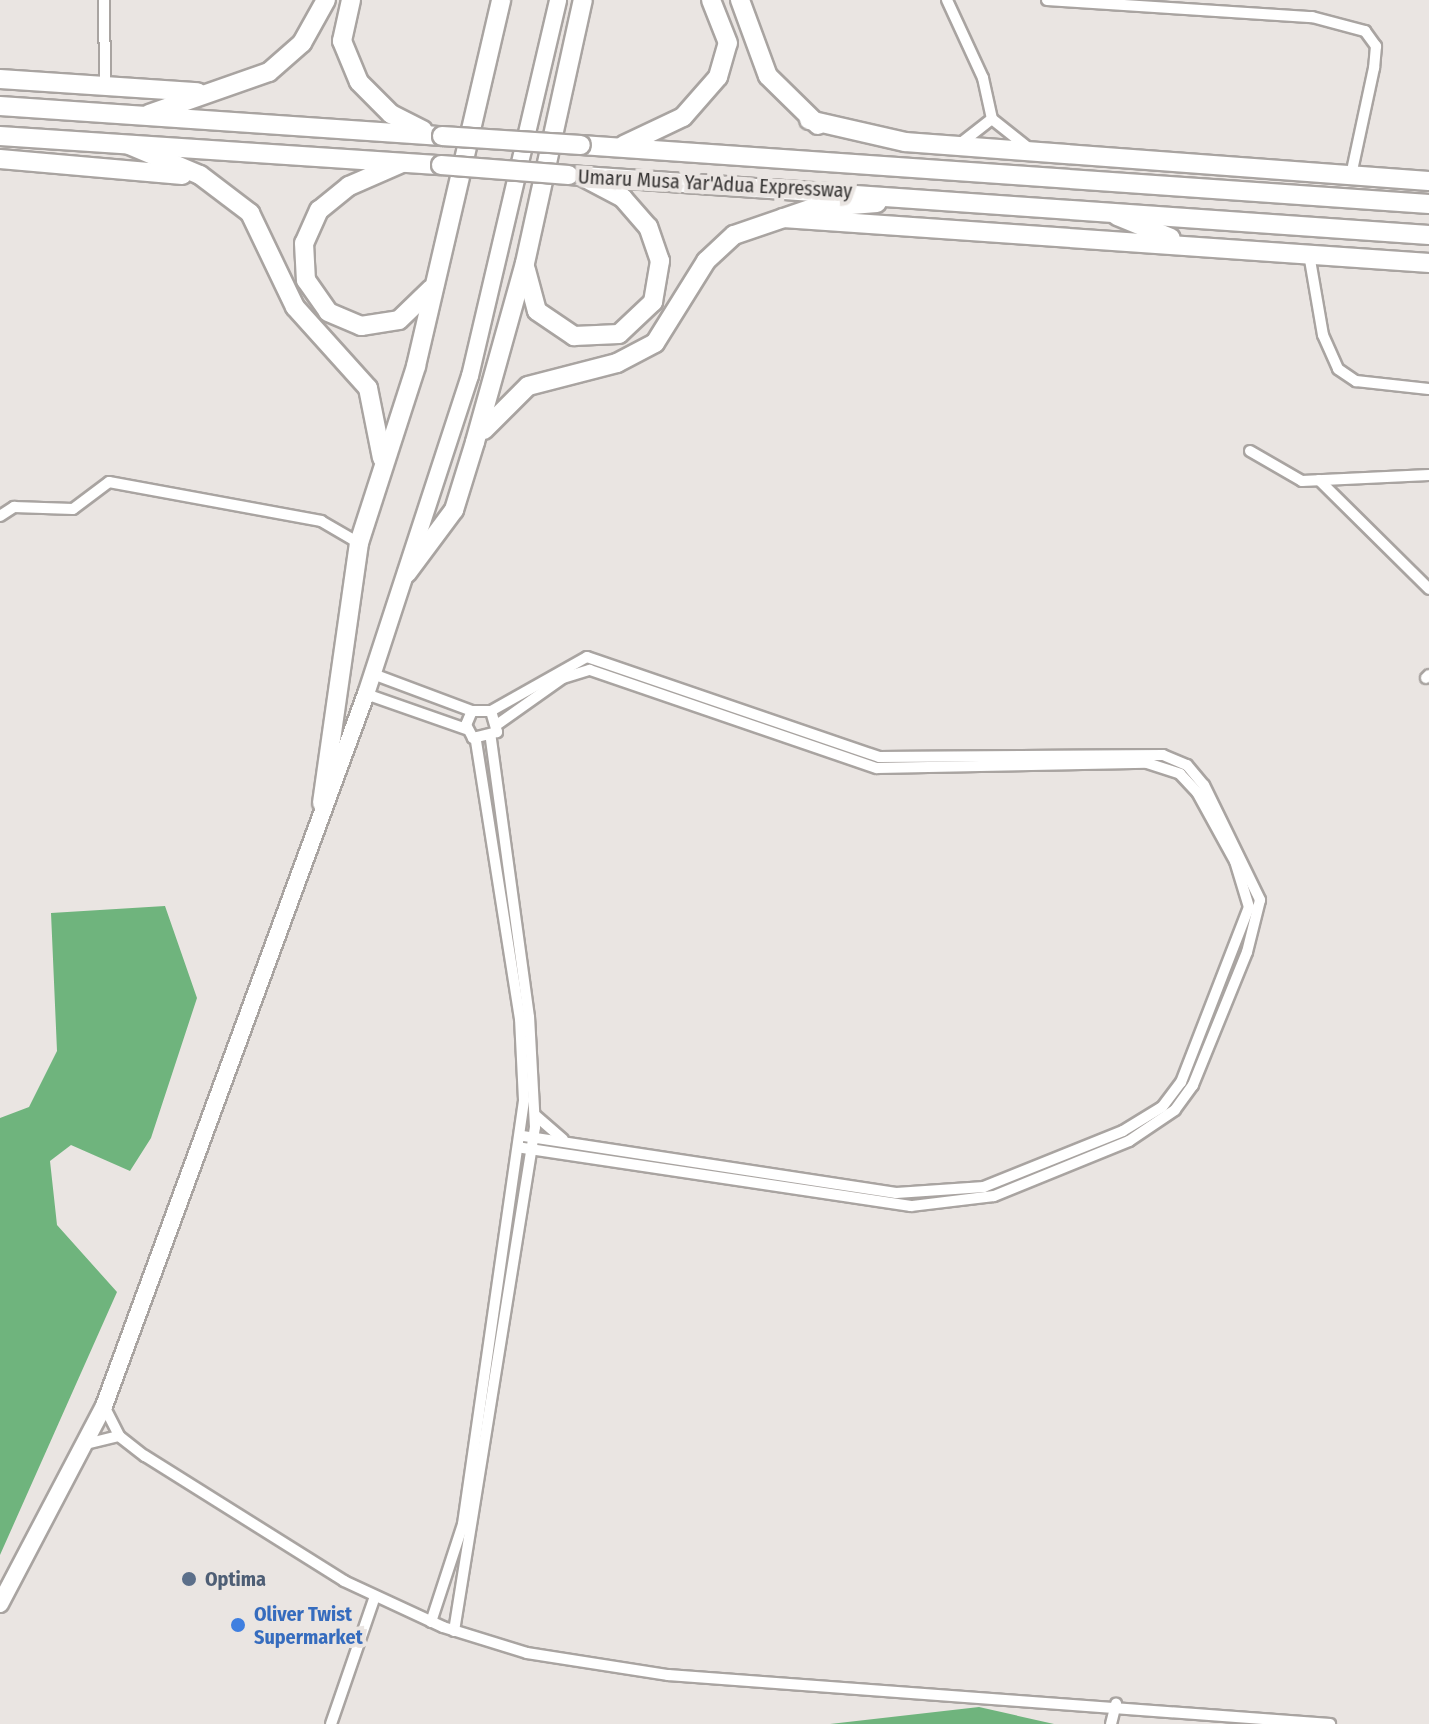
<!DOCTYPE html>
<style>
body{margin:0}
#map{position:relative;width:1429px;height:1724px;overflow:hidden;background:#eae5e2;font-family:"Fira Sans Condensed",sans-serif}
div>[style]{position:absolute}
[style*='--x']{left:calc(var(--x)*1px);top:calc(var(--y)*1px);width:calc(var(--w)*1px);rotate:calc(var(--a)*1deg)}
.forest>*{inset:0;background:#6fb47d}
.roads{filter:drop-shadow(2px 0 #a9a4a1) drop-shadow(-2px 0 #a9a4a1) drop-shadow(0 2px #a9a4a1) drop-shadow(0 -2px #a9a4a1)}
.street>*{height:10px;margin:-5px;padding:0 5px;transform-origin:5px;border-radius:5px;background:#fff}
.primary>*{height:16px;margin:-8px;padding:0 8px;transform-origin:8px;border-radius:8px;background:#fff}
.highway>*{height:18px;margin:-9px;padding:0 9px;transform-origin:9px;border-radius:9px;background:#fff}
.bridges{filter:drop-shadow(2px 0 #a9a4a1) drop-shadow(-2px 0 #a9a4a1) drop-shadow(0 2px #a9a4a1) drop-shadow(0 -2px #a9a4a1)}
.highway-bridge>*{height:18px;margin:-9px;padding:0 9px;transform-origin:9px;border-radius:9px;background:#fff}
.dots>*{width:22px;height:22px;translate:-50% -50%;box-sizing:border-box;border:4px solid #eae5e2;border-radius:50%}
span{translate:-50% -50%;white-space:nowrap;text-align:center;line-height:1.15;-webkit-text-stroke:8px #eae5e2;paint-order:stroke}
.street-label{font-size:20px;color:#373534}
.service-label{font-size:20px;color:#4e5e75;font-weight:700}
.left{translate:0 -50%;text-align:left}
.shop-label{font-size:20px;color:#366cbe;font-weight:700}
</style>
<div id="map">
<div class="forest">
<i style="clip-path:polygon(165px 906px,197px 998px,151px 1138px,130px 1171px,71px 1145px,50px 1161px,57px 1225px,117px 1292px,0 1555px,0 1118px,29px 1107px,57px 1051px,51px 913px)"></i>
<i style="clip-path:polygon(979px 1707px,1054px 1724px,830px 1724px)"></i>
</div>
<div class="roads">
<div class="street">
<i style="--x:104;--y:0;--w:85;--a:89.3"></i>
<i style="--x:947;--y:0;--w:86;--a:65.2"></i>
<i style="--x:983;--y:78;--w:42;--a:77.6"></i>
<i style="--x:1047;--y:0;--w:266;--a:3.7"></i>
<i style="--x:1312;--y:17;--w:55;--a:14.8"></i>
<i style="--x:1365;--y:31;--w:19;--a:54"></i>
<i style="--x:1376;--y:46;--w:22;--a:95"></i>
<i style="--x:1374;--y:68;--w:109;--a:102.1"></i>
<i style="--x:961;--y:143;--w:39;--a:-38"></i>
<i style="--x:992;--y:119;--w:43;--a:38.5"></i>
<i style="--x:1309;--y:254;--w:82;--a:80.2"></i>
<i style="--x:1323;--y:335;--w:37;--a:66"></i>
<i style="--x:1338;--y:369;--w:22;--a:34"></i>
<i style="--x:1356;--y:381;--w:73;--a:6.3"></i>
<i style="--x:1250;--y:451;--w:60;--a:30"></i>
<i style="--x:1302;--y:481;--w:127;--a:-2.7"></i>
<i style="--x:1319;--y:480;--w:155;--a:44.7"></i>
<i style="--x:0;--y:516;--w:17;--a:-33"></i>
<i style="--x:14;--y:507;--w:59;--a:1.9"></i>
<i style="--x:73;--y:509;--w:45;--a:-36.9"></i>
<i style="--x:109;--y:482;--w:216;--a:10.4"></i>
<i style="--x:321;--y:521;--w:44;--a:30.1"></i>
<i style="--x:373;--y:674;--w:106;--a:20.5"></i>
<i style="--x:1426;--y:678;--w:4;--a:-45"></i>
<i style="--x:366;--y:694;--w:106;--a:19.3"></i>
<i style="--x:491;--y:711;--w:22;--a:74"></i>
<i style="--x:497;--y:732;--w:25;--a:166"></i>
<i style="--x:473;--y:738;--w:15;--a:-118"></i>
<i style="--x:466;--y:725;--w:15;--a:-67"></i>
<i style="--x:472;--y:711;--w:19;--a:0"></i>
<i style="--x:491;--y:711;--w:110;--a:-29.4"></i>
<i style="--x:587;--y:657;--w:309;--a:18.9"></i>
<i style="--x:879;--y:757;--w:284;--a:-0.4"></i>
<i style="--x:1163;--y:755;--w:26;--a:23"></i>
<i style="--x:1187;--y:765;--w:26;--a:50"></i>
<i style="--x:1204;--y:785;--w:128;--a:64"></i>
<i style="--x:1260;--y:900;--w:54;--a:104"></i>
<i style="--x:1247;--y:952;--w:144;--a:112.1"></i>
<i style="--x:1193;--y:1085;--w:31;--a:126"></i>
<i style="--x:1175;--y:1110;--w:55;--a:146"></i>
<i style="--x:1129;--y:1141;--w:146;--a:157.8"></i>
<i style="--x:994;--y:1196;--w:84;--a:173.1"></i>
<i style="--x:911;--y:1206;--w:394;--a:-171.5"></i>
<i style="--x:498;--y:724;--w:80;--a:-35.3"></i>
<i style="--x:563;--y:678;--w:28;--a:-17"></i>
<i style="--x:590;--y:670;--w:303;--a:18.9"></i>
<i style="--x:877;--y:768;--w:270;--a:-1.1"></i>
<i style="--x:1147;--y:763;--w:35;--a:18"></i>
<i style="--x:1180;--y:774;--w:25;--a:47"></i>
<i style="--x:1197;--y:792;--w:79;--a:61.2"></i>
<i style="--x:1235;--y:861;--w:48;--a:73.1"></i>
<i style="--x:1249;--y:907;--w:188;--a:111.2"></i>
<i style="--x:1181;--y:1082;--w:31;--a:127"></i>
<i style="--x:1162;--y:1107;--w:46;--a:148.4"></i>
<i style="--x:1123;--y:1131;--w:150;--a:158.1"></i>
<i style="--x:984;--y:1187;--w:88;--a:176.1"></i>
<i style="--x:896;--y:1193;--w:378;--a:-171.3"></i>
<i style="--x:535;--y:1115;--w:37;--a:41"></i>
<i style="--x:104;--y:1406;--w:34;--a:63"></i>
<i style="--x:119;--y:1436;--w:33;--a:38"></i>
<i style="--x:145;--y:1456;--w:235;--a:32.1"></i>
<i style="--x:344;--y:1581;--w:109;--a:24.9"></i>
<i style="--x:443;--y:1627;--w:88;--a:17.2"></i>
<i style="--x:527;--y:1653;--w:143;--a:8.9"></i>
<i style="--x:668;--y:1675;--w:664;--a:4.23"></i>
<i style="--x:86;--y:1444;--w:34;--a:-14"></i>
<i style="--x:431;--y:1622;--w:103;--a:-71.9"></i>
<i style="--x:463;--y:1524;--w:428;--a:-81.8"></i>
<i style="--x:524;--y:1100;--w:81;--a:-92.8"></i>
<i style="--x:520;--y:1019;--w:282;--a:-99"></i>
<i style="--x:454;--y:1631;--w:510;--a:-80.87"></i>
<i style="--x:535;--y:1127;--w:110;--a:-93.1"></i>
<i style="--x:529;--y:1017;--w:282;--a:-97.8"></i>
<i style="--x:331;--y:1724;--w:135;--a:-71"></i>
<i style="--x:1111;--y:1724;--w:21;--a:-76"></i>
</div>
<div class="primary">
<i style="--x:0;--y:1604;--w:224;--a:-62.3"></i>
<i style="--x:104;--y:1406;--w:759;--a:-69.8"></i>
<i style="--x:366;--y:694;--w:335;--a:-71.9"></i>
<i style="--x:470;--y:376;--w:386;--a:-76.8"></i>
</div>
<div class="highway">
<i style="--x:351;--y:0;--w:42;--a:102.4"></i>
<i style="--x:342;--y:41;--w:44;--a:67.5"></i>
<i style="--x:359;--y:82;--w:45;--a:45"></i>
<i style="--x:391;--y:114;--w:36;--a:27"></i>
<i style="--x:740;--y:0;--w:81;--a:69.8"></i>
<i style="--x:768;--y:76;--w:70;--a:44.4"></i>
<i style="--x:0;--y:79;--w:198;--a:3.8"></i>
<i style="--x:0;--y:106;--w:443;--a:3.9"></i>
<i style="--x:149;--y:114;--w:127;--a:-19.3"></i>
<i style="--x:269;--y:72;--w:44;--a:-41.3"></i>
<i style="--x:302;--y:43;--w:49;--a:-60.8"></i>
<i style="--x:809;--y:120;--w:98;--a:12.9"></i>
<i style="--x:905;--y:142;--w:525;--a:4.26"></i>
<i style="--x:0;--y:136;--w:442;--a:3.8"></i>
<i style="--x:129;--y:145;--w:77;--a:22.9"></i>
<i style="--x:200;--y:175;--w:63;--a:37.2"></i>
<i style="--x:250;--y:213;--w:104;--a:64.4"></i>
<i style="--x:295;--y:307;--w:109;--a:48"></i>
<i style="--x:368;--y:388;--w:71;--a:78.7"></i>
<i style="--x:581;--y:145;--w:850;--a:3.98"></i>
<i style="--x:624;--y:145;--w:65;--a:-25.4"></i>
<i style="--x:683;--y:117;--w:53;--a:-48.8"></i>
<i style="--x:718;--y:77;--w:35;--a:-74"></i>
<i style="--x:728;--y:43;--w:46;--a:-111.6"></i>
<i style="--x:0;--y:159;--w:183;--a:5"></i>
<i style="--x:402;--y:163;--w:58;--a:156.5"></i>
<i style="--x:349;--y:186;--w:38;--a:141"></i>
<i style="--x:319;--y:210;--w:36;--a:114"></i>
<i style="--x:304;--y:243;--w:37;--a:87"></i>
<i style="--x:306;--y:280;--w:39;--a:55"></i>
<i style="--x:328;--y:312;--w:36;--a:23"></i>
<i style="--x:361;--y:326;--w:38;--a:-9"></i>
<i style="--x:399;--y:320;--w:45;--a:-44.1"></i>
<i style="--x:569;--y:175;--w:862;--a:3.99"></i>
<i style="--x:1117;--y:216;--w:58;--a:22.2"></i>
<i style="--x:783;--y:218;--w:648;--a:3.98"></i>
<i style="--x:526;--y:270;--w:42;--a:75"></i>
<i style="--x:537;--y:311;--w:45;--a:34"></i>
<i style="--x:574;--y:336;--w:45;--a:-2.5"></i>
<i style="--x:619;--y:334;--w:47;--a:-43.3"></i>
<i style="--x:653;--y:302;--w:42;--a:-80.3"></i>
<i style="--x:660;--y:261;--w:36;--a:-109"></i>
<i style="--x:648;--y:227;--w:38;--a:-131"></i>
<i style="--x:623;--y:198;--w:45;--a:-152.3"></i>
<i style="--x:484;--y:430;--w:62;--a:-45"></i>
<i style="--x:528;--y:386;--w:92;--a:-14.5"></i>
<i style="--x:617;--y:363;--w:43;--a:-27.8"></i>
<i style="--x:655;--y:343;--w:97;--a:-58.1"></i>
<i style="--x:706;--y:261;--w:38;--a:-43"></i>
<i style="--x:734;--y:235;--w:83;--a:-18.9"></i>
<i style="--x:813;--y:208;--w:64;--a:-4.5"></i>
<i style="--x:407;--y:573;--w:79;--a:-53.3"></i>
<i style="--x:454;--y:510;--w:71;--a:-72.8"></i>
<i style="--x:475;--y:442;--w:186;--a:-74.4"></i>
<i style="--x:525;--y:263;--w:269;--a:-77.6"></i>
<i style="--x:322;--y:803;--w:263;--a:-81.9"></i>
<i style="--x:359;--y:543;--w:186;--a:-72.1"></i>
<i style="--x:416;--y:366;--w:376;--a:-76.9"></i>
</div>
</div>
<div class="bridges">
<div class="highway-bridge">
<i style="--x:442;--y:136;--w:139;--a:3.7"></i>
<i style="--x:441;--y:165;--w:128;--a:4.5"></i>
</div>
</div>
<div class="dots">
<i style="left:189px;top:1579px;background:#5c6f8a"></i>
<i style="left:238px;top:1625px;background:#3f7fe0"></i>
</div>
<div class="street-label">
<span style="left:715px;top:184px;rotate:3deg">Umaru Musa Yar'Adua Expressway</span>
</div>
<div class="service-label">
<span class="left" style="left:205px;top:1579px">Optima</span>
</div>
<div class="shop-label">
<span class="left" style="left:254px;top:1626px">Oliver Twist<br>Supermarket</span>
</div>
</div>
